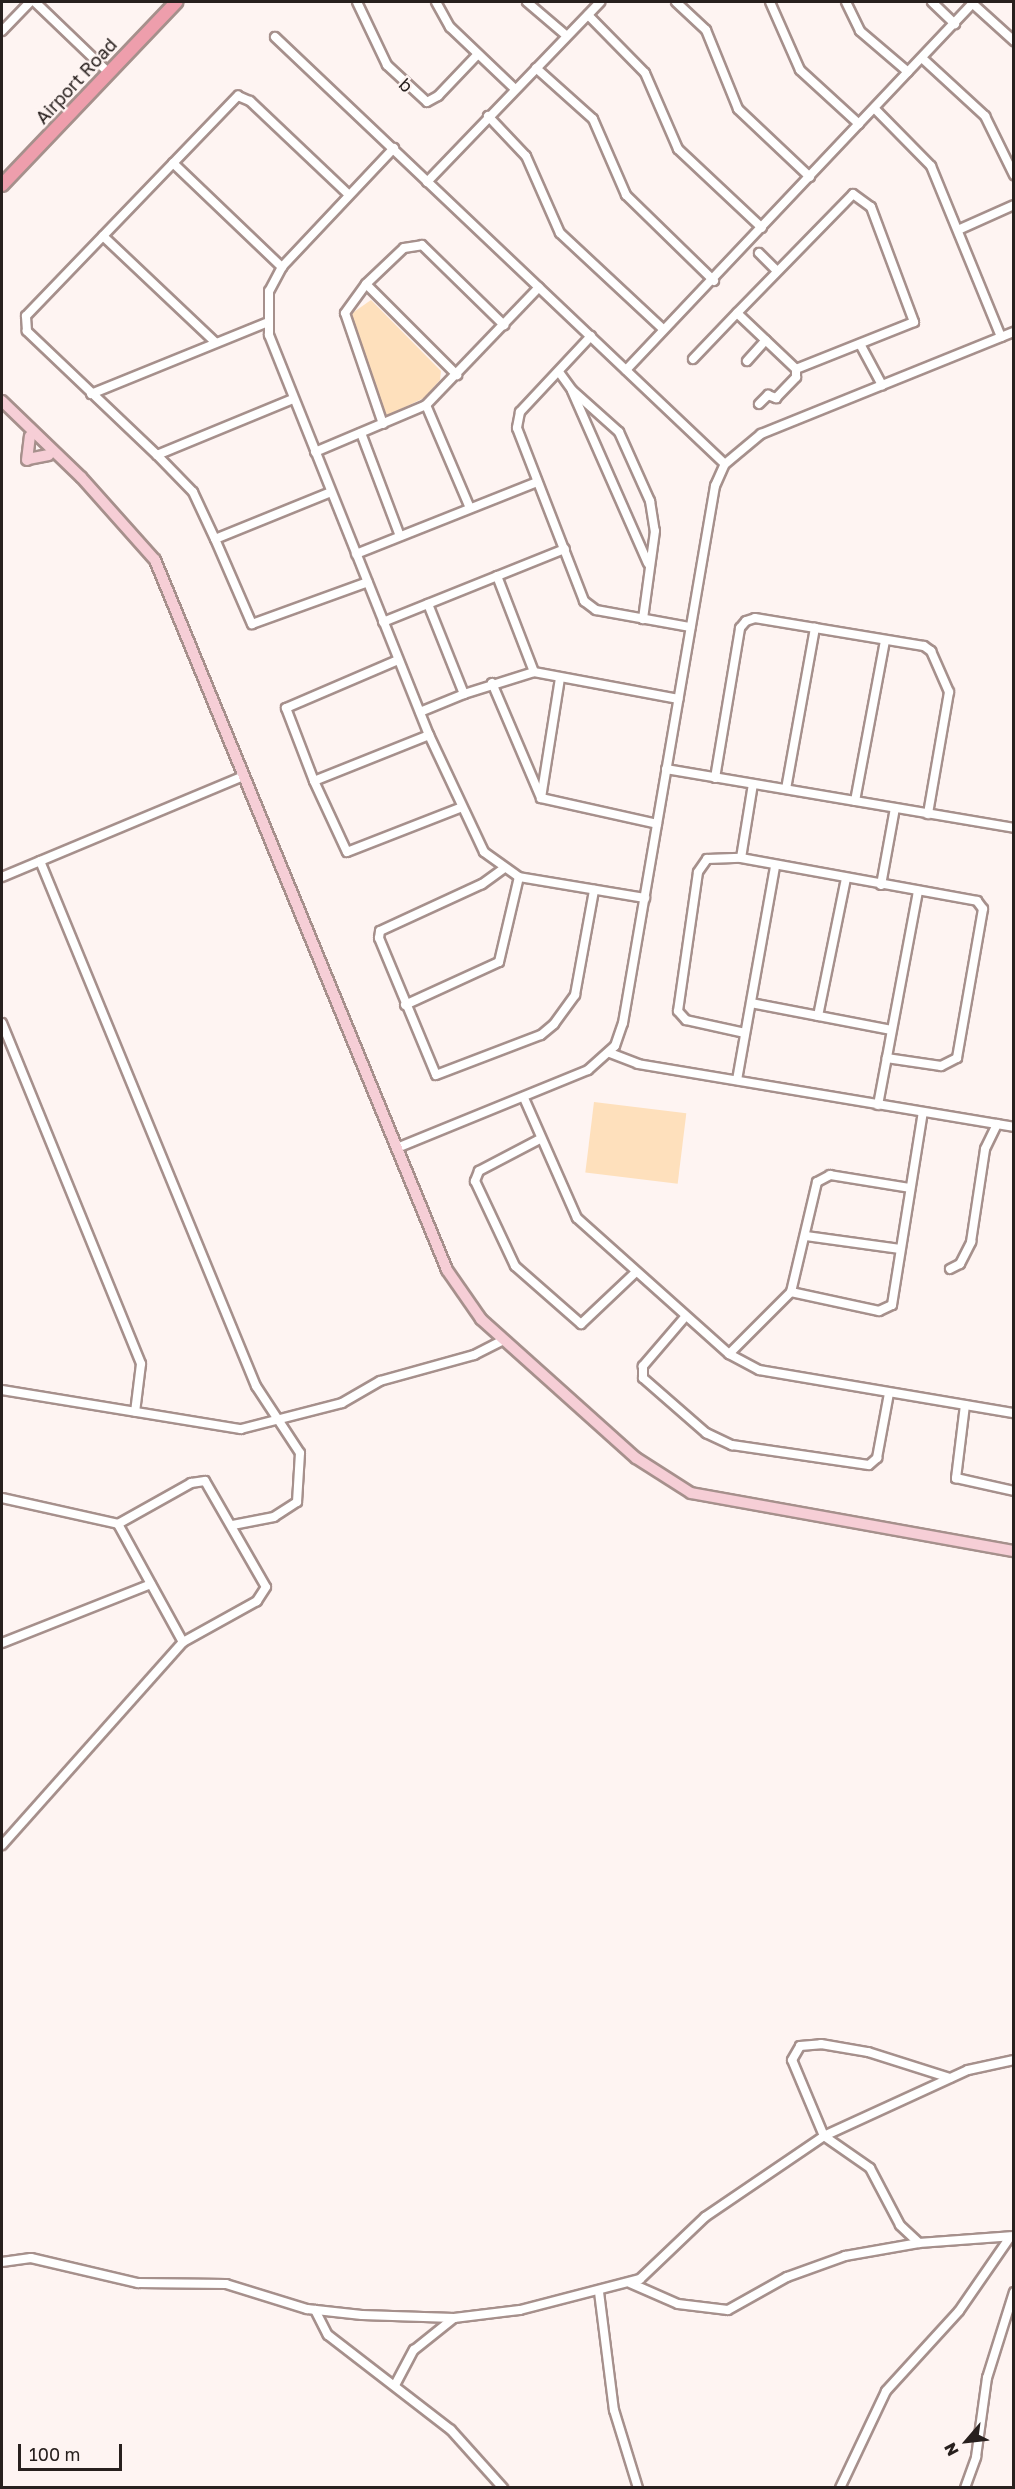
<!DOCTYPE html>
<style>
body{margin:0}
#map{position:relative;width:1015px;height:2489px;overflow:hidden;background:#fef4f2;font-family:"Golos Text",sans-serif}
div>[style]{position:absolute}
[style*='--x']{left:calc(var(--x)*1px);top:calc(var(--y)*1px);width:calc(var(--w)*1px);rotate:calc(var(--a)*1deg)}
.green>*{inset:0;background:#fee0bc;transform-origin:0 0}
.roads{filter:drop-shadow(2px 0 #a6908c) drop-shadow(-2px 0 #a6908c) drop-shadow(0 2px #a6908c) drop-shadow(0 -2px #a6908c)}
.street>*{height:8px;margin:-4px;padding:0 4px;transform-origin:4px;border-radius:4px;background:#fff}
.secondary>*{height:10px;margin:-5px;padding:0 5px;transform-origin:5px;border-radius:5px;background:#f6ced6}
.primary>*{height:12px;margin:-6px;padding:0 6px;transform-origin:6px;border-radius:6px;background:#ee9eac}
span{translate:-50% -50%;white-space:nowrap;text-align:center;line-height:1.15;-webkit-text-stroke:4.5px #fef4f2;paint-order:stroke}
.street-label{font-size:18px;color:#28201e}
.frame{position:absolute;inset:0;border:3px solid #28201e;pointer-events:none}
.north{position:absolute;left:937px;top:2411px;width:60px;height:60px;-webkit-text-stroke:4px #fef4f2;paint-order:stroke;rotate:242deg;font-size:16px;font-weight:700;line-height:24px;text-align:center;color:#28201e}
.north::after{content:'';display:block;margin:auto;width:21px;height:27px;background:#28201e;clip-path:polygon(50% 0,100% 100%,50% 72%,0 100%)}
.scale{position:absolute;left:18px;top:2444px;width:104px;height:27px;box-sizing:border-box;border:3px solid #28201e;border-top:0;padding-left:8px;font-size:18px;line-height:21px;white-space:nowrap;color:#28201e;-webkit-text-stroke:4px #fef4f2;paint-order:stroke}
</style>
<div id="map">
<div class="green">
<i style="clip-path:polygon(371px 300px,441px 371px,440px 380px,424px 398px,386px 416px,351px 322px,351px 314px)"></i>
<i style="left:594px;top:1102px;width:93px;height:71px;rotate:7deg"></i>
</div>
<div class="roads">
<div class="street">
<i style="--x:35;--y:2;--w:103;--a:43.8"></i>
<i style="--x:357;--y:2;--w:70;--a:64.5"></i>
<i style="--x:387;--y:65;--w:54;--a:42.8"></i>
<i style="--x:427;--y:102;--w:13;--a:-29"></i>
<i style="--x:438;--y:96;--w:57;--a:-46.4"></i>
<i style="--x:436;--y:2;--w:29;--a:61"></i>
<i style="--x:450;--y:27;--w:90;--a:43.6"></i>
<i style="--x:527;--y:2;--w:52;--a:40.4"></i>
<i style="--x:676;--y:2;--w:41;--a:43"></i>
<i style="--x:706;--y:30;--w:85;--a:67.9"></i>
<i style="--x:738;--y:109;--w:99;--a:43.4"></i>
<i style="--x:770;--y:2;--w:74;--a:66.2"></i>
<i style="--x:800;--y:70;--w:80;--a:42.5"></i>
<i style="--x:846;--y:2;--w:32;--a:64"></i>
<i style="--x:860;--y:31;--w:63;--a:40.5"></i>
<i style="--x:932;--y:2;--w:32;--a:44"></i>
<i style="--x:972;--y:3;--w:57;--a:42.1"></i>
<i style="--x:588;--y:15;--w:81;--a:45.5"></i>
<i style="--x:645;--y:73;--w:83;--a:66.5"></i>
<i style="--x:678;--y:149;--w:115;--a:43.2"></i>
<i style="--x:2;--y:31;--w:40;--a:-46"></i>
<i style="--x:275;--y:37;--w:620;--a:43.5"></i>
<i style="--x:922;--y:58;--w:86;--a:42.6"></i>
<i style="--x:985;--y:116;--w:66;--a:63.8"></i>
<i style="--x:536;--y:68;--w:76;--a:41.8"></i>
<i style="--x:593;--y:119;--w:83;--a:66.5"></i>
<i style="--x:626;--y:195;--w:123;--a:44.3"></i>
<i style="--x:875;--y:109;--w:80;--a:45.5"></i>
<i style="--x:931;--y:166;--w:185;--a:67.7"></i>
<i style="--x:488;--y:116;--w:55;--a:46.5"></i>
<i style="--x:526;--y:156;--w:84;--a:66.2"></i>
<i style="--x:560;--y:233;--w:141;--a:43"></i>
<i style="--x:394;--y:148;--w:163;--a:133.3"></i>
<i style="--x:282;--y:267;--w:27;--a:118"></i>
<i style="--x:269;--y:291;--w:44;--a:90"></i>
<i style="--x:269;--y:335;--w:431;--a:68.2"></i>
<i style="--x:429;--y:735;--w:129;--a:64.8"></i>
<i style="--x:484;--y:852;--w:43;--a:35.5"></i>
<i style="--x:519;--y:877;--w:128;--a:9.5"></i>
<i style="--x:173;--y:163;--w:151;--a:43.7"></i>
<i style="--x:427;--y:182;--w:250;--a:-46.1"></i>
<i style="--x:853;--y:194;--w:22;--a:36"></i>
<i style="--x:871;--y:207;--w:123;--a:69.5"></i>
<i style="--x:914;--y:322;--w:127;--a:158.3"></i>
<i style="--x:796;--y:369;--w:81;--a:-136.5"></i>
<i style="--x:737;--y:313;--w:166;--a:-45.7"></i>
<i style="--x:958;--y:230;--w:61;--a:-24.1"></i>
<i style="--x:103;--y:236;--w:154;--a:43.4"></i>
<i style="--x:759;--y:253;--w:25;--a:45"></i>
<i style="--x:366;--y:284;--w:129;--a:45"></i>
<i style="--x:591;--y:336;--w:104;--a:133.1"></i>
<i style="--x:520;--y:412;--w:16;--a:101"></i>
<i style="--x:517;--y:428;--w:186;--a:68.8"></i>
<i style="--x:584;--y:601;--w:15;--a:37"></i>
<i style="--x:596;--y:610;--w:96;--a:10.3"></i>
<i style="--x:860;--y:344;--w:47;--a:61.8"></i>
<i style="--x:693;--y:359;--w:64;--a:-46.3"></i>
<i style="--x:747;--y:361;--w:28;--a:-48"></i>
<i style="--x:626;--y:370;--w:506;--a:-46.6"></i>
<i style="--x:559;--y:372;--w:22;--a:54"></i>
<i style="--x:572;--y:390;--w:63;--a:41.8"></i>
<i style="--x:619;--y:432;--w:76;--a:65.8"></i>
<i style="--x:650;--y:501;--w:30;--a:81"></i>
<i style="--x:655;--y:531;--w:89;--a:97.8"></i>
<i style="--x:572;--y:391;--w:188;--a:66.2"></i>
<i style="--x:91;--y:394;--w:189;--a:-22.1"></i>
<i style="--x:759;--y:404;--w:13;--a:-45"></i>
<i style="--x:768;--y:395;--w:9;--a:21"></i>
<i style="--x:776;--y:398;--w:29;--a:-46"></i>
<i style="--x:796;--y:377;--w:8;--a:-90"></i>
<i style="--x:426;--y:405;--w:112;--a:66.9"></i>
<i style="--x:383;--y:424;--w:117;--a:-108.9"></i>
<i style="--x:345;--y:313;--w:36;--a:-54"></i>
<i style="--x:366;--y:284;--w:52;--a:-43.5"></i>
<i style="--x:404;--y:248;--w:18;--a:-9"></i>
<i style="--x:422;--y:245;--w:115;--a:44.3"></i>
<i style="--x:361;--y:433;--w:110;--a:69.3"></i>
<i style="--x:315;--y:452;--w:121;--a:-22.9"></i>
<i style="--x:426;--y:405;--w:163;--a:-46.2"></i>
<i style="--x:157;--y:455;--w:180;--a:-136.4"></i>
<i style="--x:27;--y:331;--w:15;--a:-94"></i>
<i style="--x:26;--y:316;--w:306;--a:-46.1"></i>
<i style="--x:238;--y:96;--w:13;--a:23"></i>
<i style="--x:250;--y:101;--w:135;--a:43.5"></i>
<i style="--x:331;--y:492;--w:125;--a:157.9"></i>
<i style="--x:215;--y:539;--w:93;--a:66.5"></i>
<i style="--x:252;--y:624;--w:123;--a:-19.9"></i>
<i style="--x:215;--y:539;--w:52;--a:-115.1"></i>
<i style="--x:193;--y:492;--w:52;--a:-134.2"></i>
<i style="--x:157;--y:455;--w:147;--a:-22.4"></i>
<i style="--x:356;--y:554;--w:195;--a:-21.7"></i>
<i style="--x:497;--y:576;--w:103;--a:68.9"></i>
<i style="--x:383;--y:622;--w:196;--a:-21.9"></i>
<i style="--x:398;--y:660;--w:122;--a:156.8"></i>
<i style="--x:286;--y:708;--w:78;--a:69"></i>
<i style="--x:314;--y:781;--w:78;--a:65.1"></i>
<i style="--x:347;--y:852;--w:121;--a:-21.3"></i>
<i style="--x:492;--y:683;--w:125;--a:66.9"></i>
<i style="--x:541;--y:798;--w:119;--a:12.6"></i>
<i style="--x:464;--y:694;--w:73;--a:-17.4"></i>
<i style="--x:534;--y:672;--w:147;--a:10.6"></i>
<i style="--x:420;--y:712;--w:48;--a:-22.2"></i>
<i style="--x:464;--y:694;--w:97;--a:-111.8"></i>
<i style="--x:666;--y:769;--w:353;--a:9.6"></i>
<i style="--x:715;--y:778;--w:152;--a:-80.5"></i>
<i style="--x:740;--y:628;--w:9;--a:-49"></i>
<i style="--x:746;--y:621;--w:9;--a:-18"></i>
<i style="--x:755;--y:618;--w:171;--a:9.4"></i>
<i style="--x:924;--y:646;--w:9;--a:36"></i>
<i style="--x:931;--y:651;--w:45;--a:66.3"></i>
<i style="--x:949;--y:692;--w:124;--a:99.8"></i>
<i style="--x:314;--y:781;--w:124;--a:-21.8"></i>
<i style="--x:786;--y:789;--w:164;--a:-79.8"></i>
<i style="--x:541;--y:798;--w:121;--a:-81"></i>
<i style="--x:855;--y:801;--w:163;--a:-79.4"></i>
<i style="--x:741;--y:858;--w:75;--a:-80.8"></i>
<i style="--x:40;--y:861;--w:568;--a:67.64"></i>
<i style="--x:256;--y:1386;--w:80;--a:56.7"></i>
<i style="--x:300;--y:1453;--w:49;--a:93.5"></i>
<i style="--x:297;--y:1502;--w:27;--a:147"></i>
<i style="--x:274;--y:1517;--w:42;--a:169"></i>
<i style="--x:503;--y:869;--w:26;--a:144"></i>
<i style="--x:482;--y:884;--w:112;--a:155.3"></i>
<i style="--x:380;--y:931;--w:7;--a:98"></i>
<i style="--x:379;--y:938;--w:148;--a:67.4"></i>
<i style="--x:436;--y:1075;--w:112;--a:-20.9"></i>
<i style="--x:541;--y:1035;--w:17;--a:-40"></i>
<i style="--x:554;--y:1024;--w:36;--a:-54"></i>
<i style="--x:575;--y:995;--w:107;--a:-79.7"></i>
<i style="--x:2;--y:877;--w:262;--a:-22.7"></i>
<i style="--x:881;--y:885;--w:78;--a:-79.7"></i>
<i style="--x:751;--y:1003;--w:143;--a:10.9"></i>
<i style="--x:405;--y:1005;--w:103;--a:-24.6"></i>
<i style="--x:499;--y:962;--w:87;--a:-76.8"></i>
<i style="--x:818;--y:1016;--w:141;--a:-78.5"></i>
<i style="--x:2;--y:1023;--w:368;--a:67.8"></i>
<i style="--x:141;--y:1364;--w:48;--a:97.1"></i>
<i style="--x:745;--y:1033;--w:60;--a:-167.6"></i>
<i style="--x:686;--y:1020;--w:12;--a:-132"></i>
<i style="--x:678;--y:1011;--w:140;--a:-81.8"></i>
<i style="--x:698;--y:872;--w:16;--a:-55"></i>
<i style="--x:707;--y:859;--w:34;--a:-2"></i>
<i style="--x:741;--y:858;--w:240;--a:10.3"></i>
<i style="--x:977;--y:901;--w:10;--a:53"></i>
<i style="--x:983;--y:909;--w:151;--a:99.9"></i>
<i style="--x:957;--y:1058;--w:18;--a:153"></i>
<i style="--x:941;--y:1066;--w:55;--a:-171.6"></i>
<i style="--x:610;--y:1053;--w:30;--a:21"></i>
<i style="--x:638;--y:1064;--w:381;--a:9.5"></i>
<i style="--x:737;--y:1080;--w:217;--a:-79.9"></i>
<i style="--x:524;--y:1098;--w:131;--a:66.2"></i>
<i style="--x:577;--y:1218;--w:204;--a:41.8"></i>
<i style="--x:729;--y:1354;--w:34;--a:28"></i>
<i style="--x:759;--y:1370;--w:259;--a:9.6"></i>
<i style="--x:878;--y:1105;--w:218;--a:-79.4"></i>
<i style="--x:540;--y:1139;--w:69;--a:152.3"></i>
<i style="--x:479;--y:1171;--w:11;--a:112"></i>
<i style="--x:475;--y:1181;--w:94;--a:64.8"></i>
<i style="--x:515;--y:1266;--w:88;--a:41.3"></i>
<i style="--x:581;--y:1324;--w:74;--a:-43.4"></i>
<i style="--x:397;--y:1148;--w:206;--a:-22.2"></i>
<i style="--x:588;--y:1070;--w:36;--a:-42"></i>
<i style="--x:615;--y:1046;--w:24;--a:-71"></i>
<i style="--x:623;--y:1023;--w:545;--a:-80.28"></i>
<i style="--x:715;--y:486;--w:24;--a:-66"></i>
<i style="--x:725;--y:464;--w:47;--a:-39.8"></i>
<i style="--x:761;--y:434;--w:273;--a:-22"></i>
<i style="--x:806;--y:1236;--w:95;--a:7.9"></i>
<i style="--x:950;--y:1269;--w:11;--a:-27"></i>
<i style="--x:960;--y:1264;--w:25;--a:-63"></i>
<i style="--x:971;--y:1242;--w:94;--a:-81.4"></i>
<i style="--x:985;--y:1149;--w:28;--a:-64"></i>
<i style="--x:791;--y:1292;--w:90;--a:12.2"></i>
<i style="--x:879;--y:1311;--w:14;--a:-25"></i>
<i style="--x:892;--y:1305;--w:195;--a:-80.9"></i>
<i style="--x:685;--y:1317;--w:65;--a:130.6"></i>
<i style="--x:643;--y:1366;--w:12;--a:90"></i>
<i style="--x:643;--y:1378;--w:84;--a:41.1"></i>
<i style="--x:706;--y:1433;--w:29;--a:25"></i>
<i style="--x:732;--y:1445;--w:138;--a:8.3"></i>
<i style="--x:869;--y:1465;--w:11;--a:-41"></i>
<i style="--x:877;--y:1458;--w:66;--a:-79.5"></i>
<i style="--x:729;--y:1354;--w:88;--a:-45"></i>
<i style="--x:791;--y:1292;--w:113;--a:-76.7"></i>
<i style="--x:817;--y:1182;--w:15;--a:-28"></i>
<i style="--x:830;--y:1175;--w:81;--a:9.2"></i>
<i style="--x:2;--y:1390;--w:242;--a:9.3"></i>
<i style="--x:241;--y:1429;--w:104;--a:-14.4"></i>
<i style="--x:342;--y:1403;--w:44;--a:-30.1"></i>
<i style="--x:380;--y:1381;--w:98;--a:-15.5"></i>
<i style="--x:474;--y:1355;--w:34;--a:-27"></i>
<i style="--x:965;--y:1405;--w:74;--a:97"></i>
<i style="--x:956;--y:1478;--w:59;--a:12.6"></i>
<i style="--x:2;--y:1498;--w:119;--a:12.6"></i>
<i style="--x:118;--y:1524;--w:84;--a:-29.3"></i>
<i style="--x:191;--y:1483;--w:14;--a:-8"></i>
<i style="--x:205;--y:1481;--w:122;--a:60.1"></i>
<i style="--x:266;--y:1587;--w:17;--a:123"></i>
<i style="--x:257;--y:1601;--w:85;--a:151"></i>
<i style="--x:183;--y:1642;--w:272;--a:131.7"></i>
<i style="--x:118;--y:1524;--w:135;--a:61.2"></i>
<i style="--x:2;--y:1643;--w:160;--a:-21.6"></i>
<i style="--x:919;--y:2243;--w:26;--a:-137"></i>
<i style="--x:900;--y:2225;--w:64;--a:-117.8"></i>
<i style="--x:870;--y:2168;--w:56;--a:-145.2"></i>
<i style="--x:824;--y:2136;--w:82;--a:-112.8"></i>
<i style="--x:792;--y:2060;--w:16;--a:-60"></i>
<i style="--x:800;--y:2046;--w:21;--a:-5"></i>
<i style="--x:821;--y:2044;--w:48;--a:9.7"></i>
<i style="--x:868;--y:2052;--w:86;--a:17.6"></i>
<i style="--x:2;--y:2262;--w:29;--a:-8"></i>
<i style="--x:31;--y:2258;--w:110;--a:13.2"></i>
<i style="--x:138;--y:2283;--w:88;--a:0.7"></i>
<i style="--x:226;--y:2284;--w:85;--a:17.2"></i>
<i style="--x:307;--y:2309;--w:55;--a:6.2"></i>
<i style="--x:362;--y:2315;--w:92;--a:1.9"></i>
<i style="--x:454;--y:2318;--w:66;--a:-6.9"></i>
<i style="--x:520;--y:2310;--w:124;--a:-14.5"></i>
<i style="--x:640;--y:2279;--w:90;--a:-43.6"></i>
<i style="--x:705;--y:2217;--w:144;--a:-34.2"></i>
<i style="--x:824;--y:2136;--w:158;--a:-24.6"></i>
<i style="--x:968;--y:2070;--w:47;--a:-12.3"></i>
<i style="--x:630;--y:2283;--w:52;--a:23.6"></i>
<i style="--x:678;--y:2304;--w:50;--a:6.8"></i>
<i style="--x:728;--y:2310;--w:68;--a:-29.2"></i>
<i style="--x:787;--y:2277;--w:62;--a:-19.9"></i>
<i style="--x:845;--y:2256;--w:75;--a:-10"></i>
<i style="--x:919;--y:2243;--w:95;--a:-4.2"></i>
<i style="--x:599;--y:2292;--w:119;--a:82.8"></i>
<i style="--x:614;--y:2410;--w:82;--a:72.9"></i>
<i style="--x:315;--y:2310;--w:28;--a:63"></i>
<i style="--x:328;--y:2335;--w:155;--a:37.7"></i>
<i style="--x:451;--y:2430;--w:78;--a:48.1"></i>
<i style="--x:395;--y:2385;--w:40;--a:-62"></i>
<i style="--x:414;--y:2350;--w:51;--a:-38.7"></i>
<i style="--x:840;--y:2488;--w:107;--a:-64.6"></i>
<i style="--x:886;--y:2391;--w:108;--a:-47.6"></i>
<i style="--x:959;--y:2311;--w:90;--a:-55.4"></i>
<i style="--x:965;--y:2488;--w:33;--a:-70"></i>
<i style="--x:976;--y:2457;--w:80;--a:-82.1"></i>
<i style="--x:987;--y:2378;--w:90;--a:-72.6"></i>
</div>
<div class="secondary">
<i style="--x:2;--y:401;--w:110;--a:43.9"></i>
<i style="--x:81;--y:477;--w:111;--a:48.3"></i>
<i style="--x:155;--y:560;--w:768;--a:67.64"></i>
<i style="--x:447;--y:1270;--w:60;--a:55.2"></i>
<i style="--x:481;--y:1319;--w:208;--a:41.9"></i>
<i style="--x:636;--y:1458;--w:65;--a:32.5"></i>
<i style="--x:691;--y:1493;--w:328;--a:10.2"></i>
<i style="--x:28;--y:459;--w:21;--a:-11"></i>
<i style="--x:27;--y:460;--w:24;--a:-83"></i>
</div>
<div class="primary">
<i style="--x:2;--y:185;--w:253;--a:-46.4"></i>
</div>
</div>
<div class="street-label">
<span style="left:76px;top:81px;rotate:-47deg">Airport Road</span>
<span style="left:406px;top:85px;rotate:43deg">b</span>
</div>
<div class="frame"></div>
<div class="north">N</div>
<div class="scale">100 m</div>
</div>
